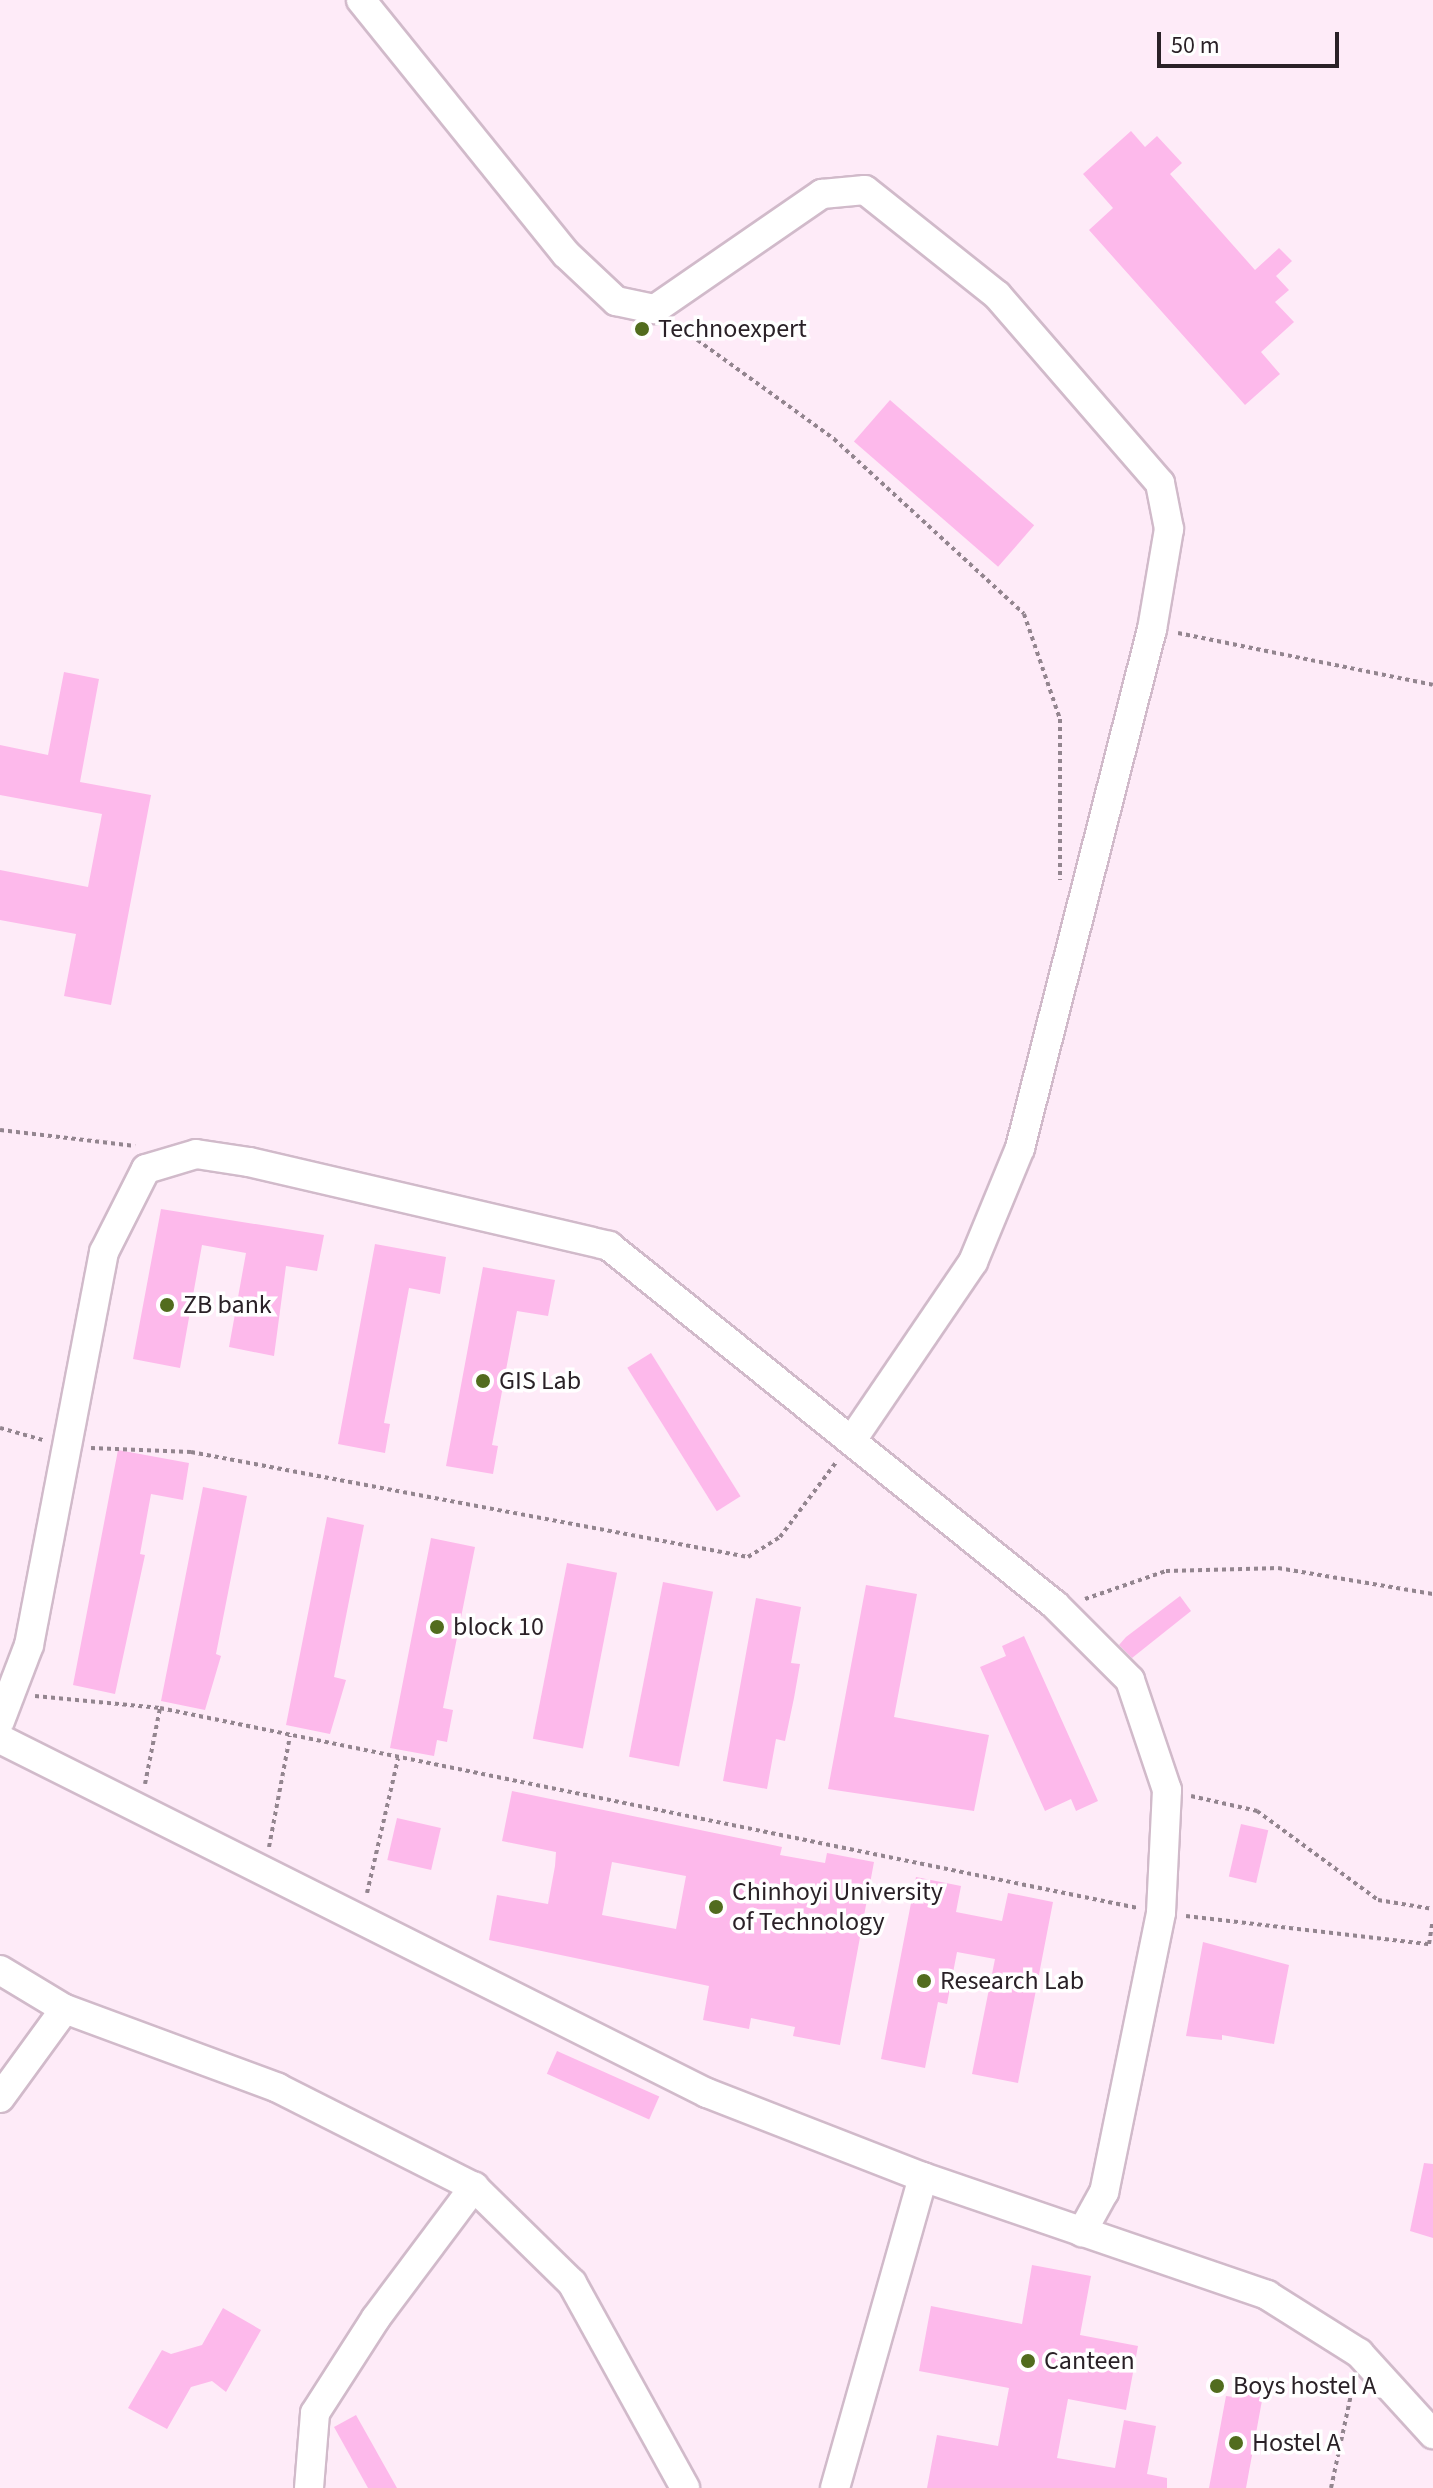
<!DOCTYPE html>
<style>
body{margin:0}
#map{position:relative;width:1433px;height:2488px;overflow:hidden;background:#feebf8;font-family:"Source Sans 3",sans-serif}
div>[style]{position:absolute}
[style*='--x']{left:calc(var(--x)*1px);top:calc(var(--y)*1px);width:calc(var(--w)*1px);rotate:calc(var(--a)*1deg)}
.building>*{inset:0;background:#fdb9eb;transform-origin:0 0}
.path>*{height:4px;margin-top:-2px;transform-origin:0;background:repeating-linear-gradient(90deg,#93858f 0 4px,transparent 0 8px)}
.roads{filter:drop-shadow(2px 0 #d1baca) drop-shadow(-2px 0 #d1baca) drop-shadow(0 2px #d1baca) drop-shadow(0 -2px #d1baca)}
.minor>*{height:28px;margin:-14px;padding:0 14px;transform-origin:14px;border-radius:14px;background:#fff}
.dots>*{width:22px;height:22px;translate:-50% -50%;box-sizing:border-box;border:4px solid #fff;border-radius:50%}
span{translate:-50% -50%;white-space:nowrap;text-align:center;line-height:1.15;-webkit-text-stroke:7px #fff;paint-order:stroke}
.poi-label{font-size:26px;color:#2a2127}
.left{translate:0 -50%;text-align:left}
.scale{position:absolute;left:1157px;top:32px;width:182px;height:36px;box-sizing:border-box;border:4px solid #2a2127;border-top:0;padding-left:10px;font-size:24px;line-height:28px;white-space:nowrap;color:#2a2127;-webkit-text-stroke:6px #fff;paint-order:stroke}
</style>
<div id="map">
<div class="building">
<i style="clip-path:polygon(1131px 131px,1145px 147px,1157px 136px,1182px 163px,1170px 174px,1255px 270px,1279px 248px,1292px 261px,1276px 276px,1289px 290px,1275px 302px,1294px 322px,1261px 352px,1280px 374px,1245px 405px,1089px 230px,1113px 208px,1083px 174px)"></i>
<i style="left:890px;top:400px;width:191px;height:55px;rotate:41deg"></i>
<i style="clip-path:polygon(64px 672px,99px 679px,80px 782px,151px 795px,111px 1005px,64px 996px,76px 934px,0 920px,0 870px,88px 887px,102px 814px,0 795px,0 745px,48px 755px)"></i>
<i style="clip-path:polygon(161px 1209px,324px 1235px,317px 1271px,286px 1266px,274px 1356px,229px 1347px,246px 1253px,202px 1245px,180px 1368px,133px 1359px)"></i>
<i style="clip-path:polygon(375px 1244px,446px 1257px,440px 1294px,409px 1288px,384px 1423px,390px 1424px,385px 1453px,338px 1444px)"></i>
<i style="clip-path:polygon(483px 1267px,555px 1280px,548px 1316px,517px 1311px,492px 1445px,498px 1446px,493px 1474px,446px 1466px)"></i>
<i style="left:651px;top:1353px;width:169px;height:28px;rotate:58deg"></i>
<i style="clip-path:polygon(118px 1450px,189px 1463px,183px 1500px,151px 1494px,140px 1554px,145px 1555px,115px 1694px,73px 1685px)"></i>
<i style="clip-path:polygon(203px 1487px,247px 1496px,216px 1654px,221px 1656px,205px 1710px,161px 1701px)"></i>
<i style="clip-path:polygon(327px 1517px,364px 1525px,334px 1677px,346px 1680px,330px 1734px,286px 1725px)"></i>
<i style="clip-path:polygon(431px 1538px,475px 1547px,443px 1708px,453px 1710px,447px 1742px,437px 1740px,434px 1756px,390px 1748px)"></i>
<i style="left:567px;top:1563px;width:51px;height:179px;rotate:11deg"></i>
<i style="left:663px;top:1582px;width:51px;height:178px;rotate:11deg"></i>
<i style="clip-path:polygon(866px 1585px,917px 1594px,894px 1717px,989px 1735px,974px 1811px,828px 1789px)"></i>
<i style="clip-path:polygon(1180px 1596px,1191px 1611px,1132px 1658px,1119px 1645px,1126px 1637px)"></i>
<i style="clip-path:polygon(756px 1598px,801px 1607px,791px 1663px,800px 1664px,794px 1698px,785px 1741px,776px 1739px,767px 1789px,723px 1781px)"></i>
<i style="clip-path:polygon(1024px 1636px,1098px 1801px,1076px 1811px,1071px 1799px,1045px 1811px,980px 1667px,1006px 1656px,1002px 1646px)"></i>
<i style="clip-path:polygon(evenodd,512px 1791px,782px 1847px,780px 1855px,825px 1863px,827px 1853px,874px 1862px,840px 2045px,793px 2036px,795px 2027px,751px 2018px,749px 2029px,703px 2020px,709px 1986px,489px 1940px,497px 1895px,548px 1904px,555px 1866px,556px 1852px,502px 1841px,512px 1791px,612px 1862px,686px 1876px,676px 1929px,602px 1915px,612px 1862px)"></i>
<i style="left:397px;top:1818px;width:45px;height:43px;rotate:13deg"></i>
<i style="left:1241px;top:1824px;width:28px;height:54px;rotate:13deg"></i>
<i style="clip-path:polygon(916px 1877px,961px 1886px,956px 1912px,1002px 1921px,1008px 1893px,1053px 1902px,1018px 2083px,972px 2074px,995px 1959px,957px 1952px,947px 2004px,938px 2002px,925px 2068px,881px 2059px)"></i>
<i style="clip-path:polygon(1203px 1942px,1289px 1965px,1274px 2044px,1222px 2035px,1222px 2040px,1186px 2036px)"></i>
<i style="left:557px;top:2051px;width:112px;height:25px;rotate:24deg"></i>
<i style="clip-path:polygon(1424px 2163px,1433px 2164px,1433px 2238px,1410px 2231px)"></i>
<i style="clip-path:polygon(1032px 2265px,1091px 2276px,1080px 2335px,1138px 2346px,1126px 2410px,1068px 2399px,1057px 2458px,1115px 2468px,1124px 2420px,1156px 2426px,1147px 2474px,1167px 2478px,1167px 2488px,927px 2488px,937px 2435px,998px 2446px,1009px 2388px,919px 2371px,931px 2306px,1022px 2324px)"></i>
<i style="clip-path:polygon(223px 2308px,261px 2330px,226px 2392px,212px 2381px,191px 2387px,167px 2429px,128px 2408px,162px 2350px,171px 2354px,202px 2345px)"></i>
<i style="clip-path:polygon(1237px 2379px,1265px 2384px,1246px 2488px,1209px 2488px,1226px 2396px,1234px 2397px)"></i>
<i style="clip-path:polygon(356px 2415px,397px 2488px,368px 2488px,334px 2427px)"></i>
</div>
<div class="path">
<i style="--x:678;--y:326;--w:193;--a:35.9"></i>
<i style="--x:834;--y:439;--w:258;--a:42.6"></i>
<i style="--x:1024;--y:614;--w:111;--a:71.1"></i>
<i style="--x:1060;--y:719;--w:161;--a:90"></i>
<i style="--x:1178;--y:633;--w:260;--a:11.5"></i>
<i style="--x:0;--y:1130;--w:136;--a:6.8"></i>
<i style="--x:0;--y:1428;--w:45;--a:15.6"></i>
<i style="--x:91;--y:1448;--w:100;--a:2.3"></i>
<i style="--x:191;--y:1452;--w:567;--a:10.68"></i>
<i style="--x:748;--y:1557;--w:38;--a:-32"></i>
<i style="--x:780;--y:1537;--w:95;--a:-53.1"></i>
<i style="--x:1085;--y:1599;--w:86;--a:-19.1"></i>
<i style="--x:1166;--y:1571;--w:112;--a:-1.5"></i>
<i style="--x:1278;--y:1568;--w:157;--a:9.5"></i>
<i style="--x:35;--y:1696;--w:126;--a:5.5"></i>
<i style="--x:160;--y:1708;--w:998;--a:11.56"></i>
<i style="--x:145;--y:1784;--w:77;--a:-78.8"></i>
<i style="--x:1191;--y:1796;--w:68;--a:12.8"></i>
<i style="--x:1257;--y:1811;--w:150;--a:36.3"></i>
<i style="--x:1378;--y:1900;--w:56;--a:9.3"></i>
<i style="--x:269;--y:1847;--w:113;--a:-79.3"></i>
<i style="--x:367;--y:1893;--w:138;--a:-77"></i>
<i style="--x:1186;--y:1916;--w:245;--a:6.6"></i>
<i style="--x:1429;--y:1944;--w:24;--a:-81"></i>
<i style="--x:1331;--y:2488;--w:105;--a:-77.9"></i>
</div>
<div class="roads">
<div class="minor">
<i style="--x:361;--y:0;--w:326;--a:51.1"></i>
<i style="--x:566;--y:254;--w:69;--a:43.2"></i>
<i style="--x:616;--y:301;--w:40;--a:12"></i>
<i style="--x:655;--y:309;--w:203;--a:-34.6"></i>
<i style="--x:822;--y:194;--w:43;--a:-5.3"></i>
<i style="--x:865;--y:190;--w:169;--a:38.5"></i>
<i style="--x:997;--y:295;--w:249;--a:49.1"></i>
<i style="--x:1160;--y:483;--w:47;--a:78.9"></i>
<i style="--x:1169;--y:529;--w:101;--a:99.6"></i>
<i style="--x:1152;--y:629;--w:536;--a:104.27"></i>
<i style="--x:1020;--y:1148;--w:123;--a:112.4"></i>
<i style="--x:973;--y:1262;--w:215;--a:124.2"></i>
<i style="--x:0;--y:1721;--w:81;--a:-69.1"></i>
<i style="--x:29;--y:1645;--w:400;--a:-79.2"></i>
<i style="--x:104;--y:1252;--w:93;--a:-63.2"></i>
<i style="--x:146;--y:1169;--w:52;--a:-16.7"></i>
<i style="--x:196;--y:1154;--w:54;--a:8.6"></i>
<i style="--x:249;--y:1162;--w:370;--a:13.1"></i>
<i style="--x:609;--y:1246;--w:573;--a:38.83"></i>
<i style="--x:1055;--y:1605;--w:106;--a:45"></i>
<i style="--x:1130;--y:1680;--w:116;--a:71.4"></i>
<i style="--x:1167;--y:1790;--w:123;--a:92.8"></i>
<i style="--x:1161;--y:1913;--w:285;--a:101.5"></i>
<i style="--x:1104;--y:2192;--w:46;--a:118.8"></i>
<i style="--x:0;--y:1739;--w:791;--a:26.6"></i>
<i style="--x:707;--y:2093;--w:232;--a:21.3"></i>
<i style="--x:923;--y:2177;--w:364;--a:18.9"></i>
<i style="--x:1267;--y:2295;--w:109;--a:32.2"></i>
<i style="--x:1359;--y:2353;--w:110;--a:47.6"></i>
<i style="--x:0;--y:1970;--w:76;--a:31"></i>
<i style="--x:65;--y:2009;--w:227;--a:20.3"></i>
<i style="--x:278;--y:2088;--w:220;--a:26.8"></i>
<i style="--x:474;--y:2187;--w:137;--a:44.4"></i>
<i style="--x:572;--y:2283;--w:234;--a:61.1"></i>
<i style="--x:0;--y:2098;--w:110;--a:-53.9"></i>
<i style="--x:309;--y:2488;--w:75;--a:-85.4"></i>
<i style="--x:315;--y:2413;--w:113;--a:-57.3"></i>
<i style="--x:376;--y:2318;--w:164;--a:-53.2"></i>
<i style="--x:835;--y:2488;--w:323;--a:-74.2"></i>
</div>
</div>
<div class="dots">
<i style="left:642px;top:329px;background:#526c1e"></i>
<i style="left:167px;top:1305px;background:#526c1e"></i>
<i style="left:483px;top:1381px;background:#526c1e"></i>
<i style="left:437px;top:1627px;background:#526c1e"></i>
<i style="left:716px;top:1907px;background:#526c1e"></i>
<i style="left:924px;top:1981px;background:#526c1e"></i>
<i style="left:1028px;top:2361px;background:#526c1e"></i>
<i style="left:1217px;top:2386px;background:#526c1e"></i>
<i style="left:1236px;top:2443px;background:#526c1e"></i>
</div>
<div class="poi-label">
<span class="left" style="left:658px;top:329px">Technoexpert</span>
<span class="left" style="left:183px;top:1305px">ZB bank</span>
<span class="left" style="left:499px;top:1381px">GIS Lab</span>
<span class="left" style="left:453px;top:1627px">block 10</span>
<span class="left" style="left:732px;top:1907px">Chinhoyi University<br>of Technology</span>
<span class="left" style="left:940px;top:1981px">Research Lab</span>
<span class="left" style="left:1044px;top:2361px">Canteen</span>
<span class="left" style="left:1233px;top:2386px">Boys hostel A</span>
<span class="left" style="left:1252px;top:2443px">Hostel A</span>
</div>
<div class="scale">50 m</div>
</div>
